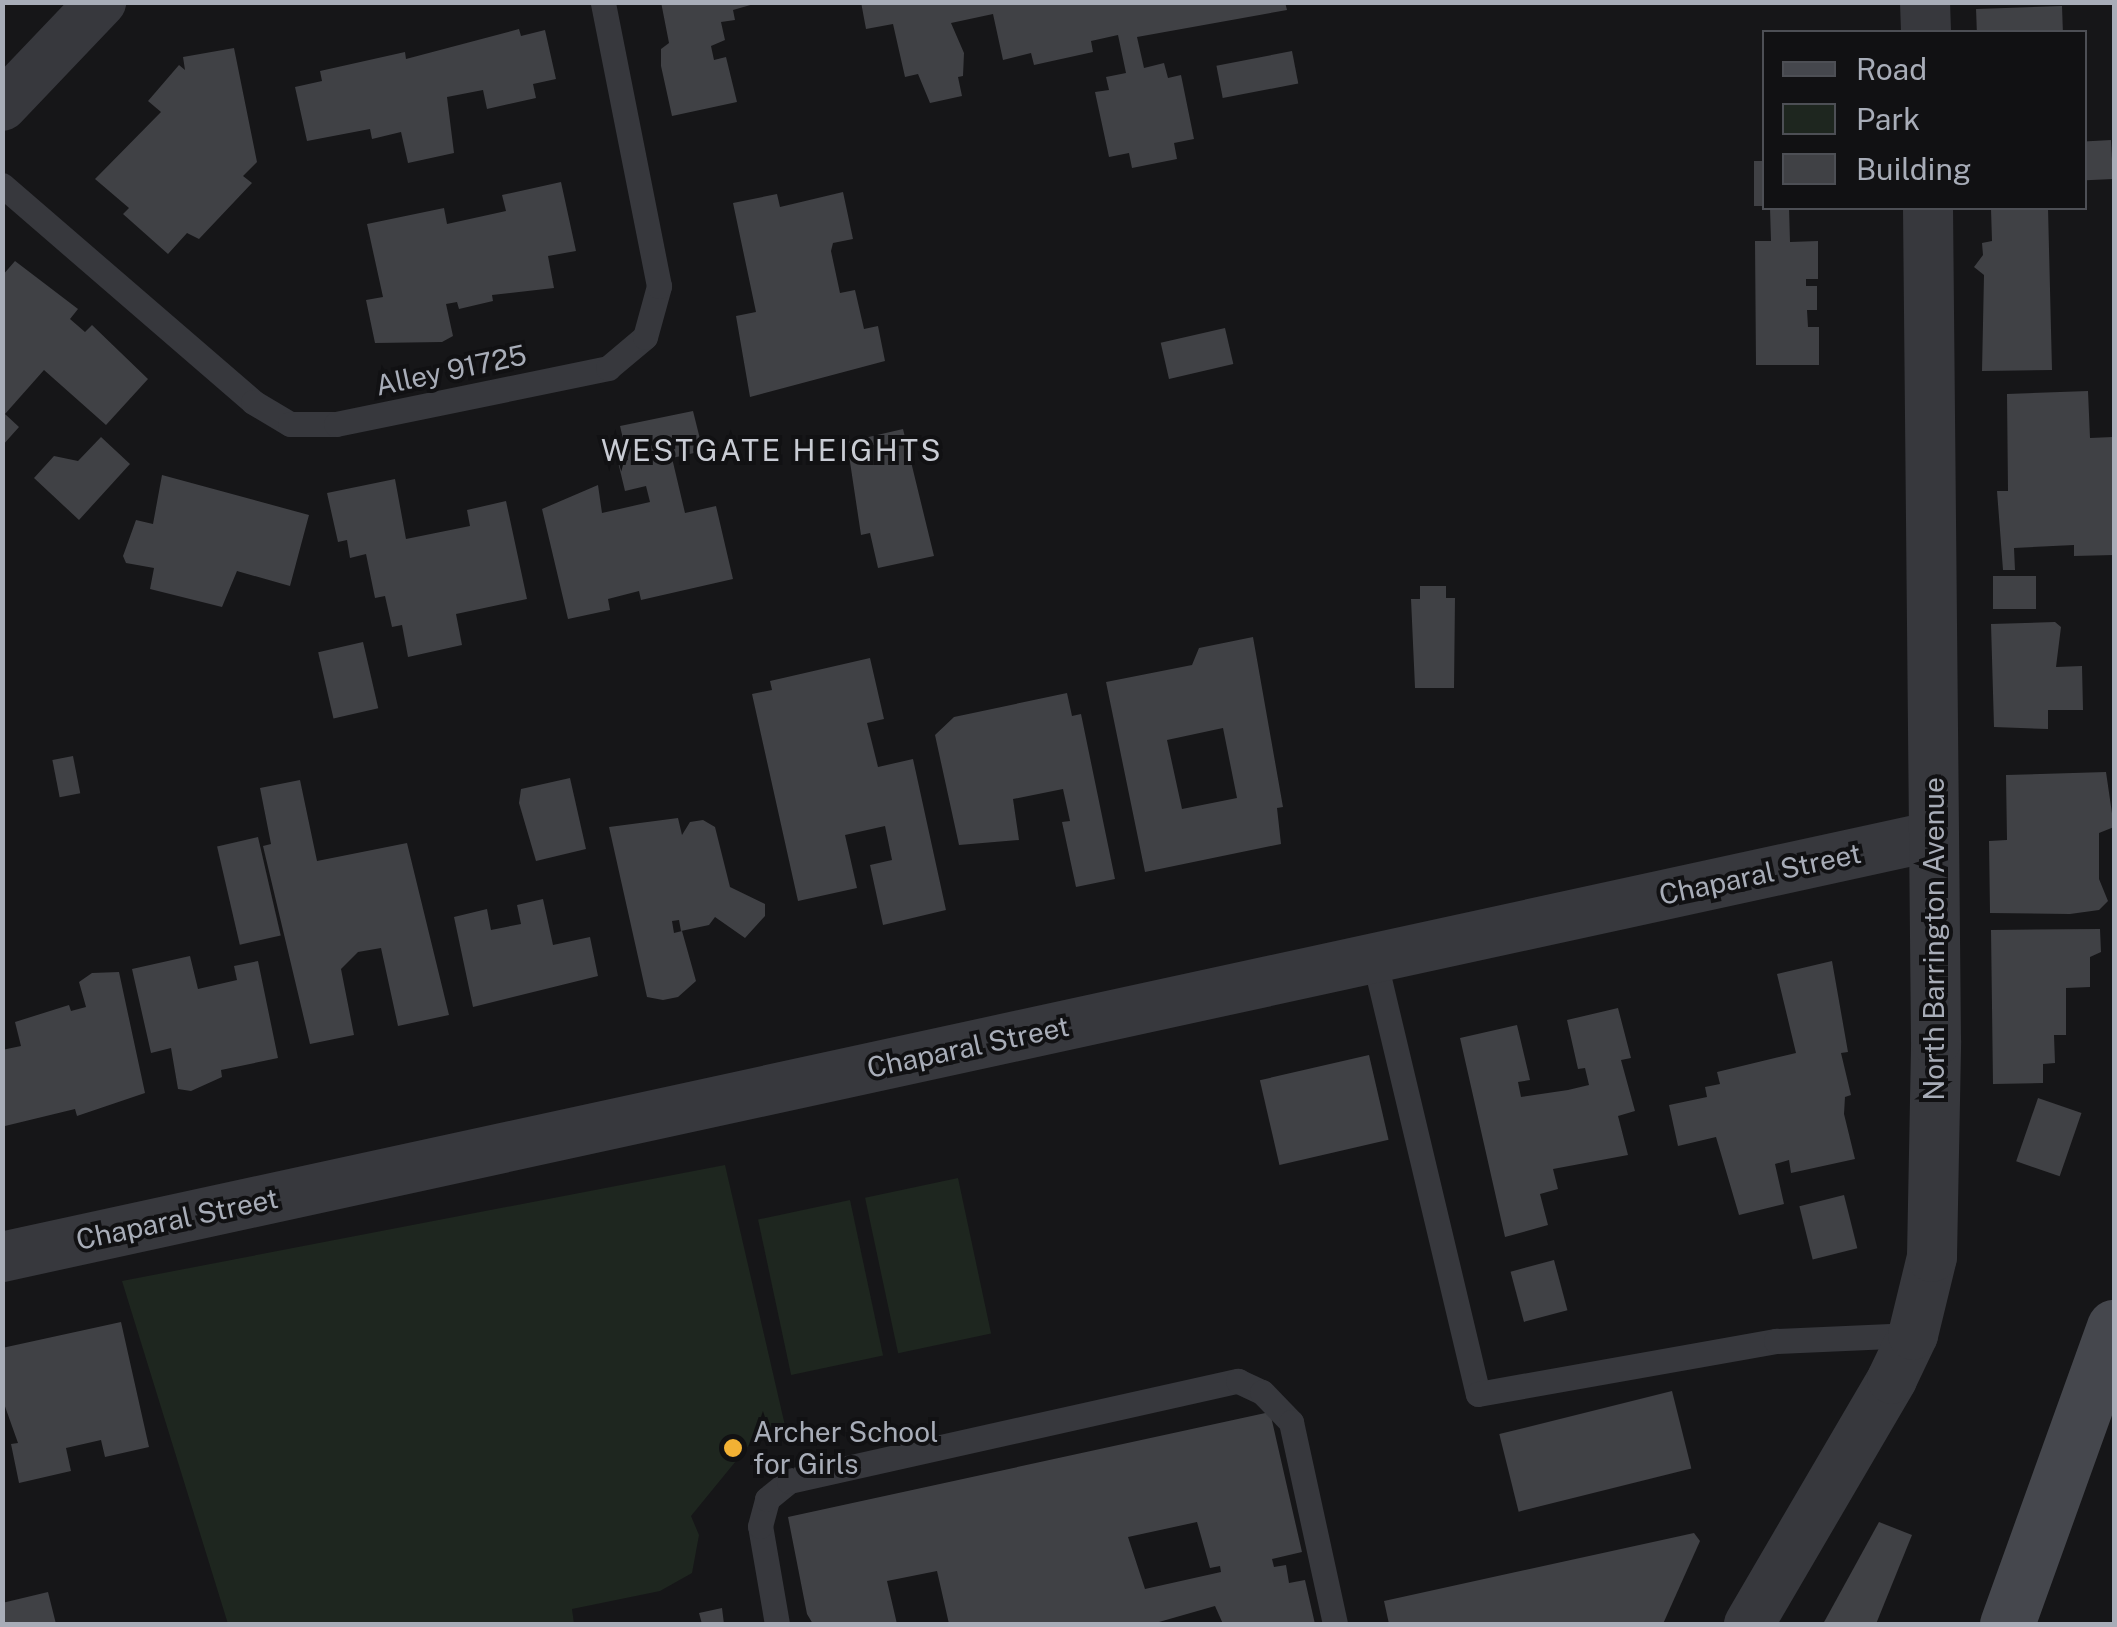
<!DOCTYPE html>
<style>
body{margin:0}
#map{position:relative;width:2117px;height:1627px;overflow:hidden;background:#161618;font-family:"Public Sans",sans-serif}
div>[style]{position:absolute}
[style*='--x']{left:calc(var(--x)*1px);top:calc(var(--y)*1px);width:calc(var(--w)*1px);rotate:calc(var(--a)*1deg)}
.green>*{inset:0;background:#1e261f;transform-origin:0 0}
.building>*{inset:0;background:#404145;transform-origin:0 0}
.lane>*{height:25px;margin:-12.5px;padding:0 12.5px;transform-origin:12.5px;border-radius:12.5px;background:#37383d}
.street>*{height:50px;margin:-25px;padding:0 25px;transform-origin:25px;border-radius:25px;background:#37383d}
.secondary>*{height:55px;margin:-27.5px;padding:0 27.5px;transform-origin:27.5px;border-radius:27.5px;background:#45474d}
.dots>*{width:28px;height:28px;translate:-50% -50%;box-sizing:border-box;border:5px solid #111113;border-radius:50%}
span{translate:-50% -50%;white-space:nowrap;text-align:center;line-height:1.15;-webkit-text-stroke:8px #111113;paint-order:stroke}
.street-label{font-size:28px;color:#a8adb8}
.poi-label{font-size:28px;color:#a8adb8}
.left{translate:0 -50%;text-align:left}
.neighbourhood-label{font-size:30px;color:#c9ccd4;letter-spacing:2.5px}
.frame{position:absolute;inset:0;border:5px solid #a8adb8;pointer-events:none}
.legend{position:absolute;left:1762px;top:30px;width:325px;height:180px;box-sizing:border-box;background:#111113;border:2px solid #4d4f55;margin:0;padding:12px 18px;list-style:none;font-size:30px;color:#a8adb8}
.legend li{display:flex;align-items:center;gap:20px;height:50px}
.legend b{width:50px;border:2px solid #4d4f55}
</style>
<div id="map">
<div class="green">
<i style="clip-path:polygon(725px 1165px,786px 1430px,749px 1445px,691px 1516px,699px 1535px,692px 1573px,660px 1591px,572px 1609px,574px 1624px,228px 1624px,122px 1281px)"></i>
<i style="left:958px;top:1178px;width:159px;height:95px;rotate:78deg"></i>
<i style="left:850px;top:1200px;width:159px;height:94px;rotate:78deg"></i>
</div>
<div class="building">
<i style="clip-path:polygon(661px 2px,761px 2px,733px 10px,735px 20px,721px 22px,725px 40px,711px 46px,714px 60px,726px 57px,737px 102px,672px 116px,661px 66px,661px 49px,669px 43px)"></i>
<i style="clip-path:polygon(861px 2px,1285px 2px,1287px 10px,1137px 37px,1144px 68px,1164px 63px,1168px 78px,1181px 75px,1194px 139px,1174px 143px,1177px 159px,1132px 168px,1129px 153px,1109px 157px,1095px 92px,1109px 90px,1106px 77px,1126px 73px,1118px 35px,1091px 41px,1093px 52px,1034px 65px,1031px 53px,1003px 60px,993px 14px,951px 23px,964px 53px,963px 76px,958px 77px,962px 96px,930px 103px,918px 74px,905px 77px,893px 24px,866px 29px)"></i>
<i style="left:2062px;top:6px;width:26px;height:86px;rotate:88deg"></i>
<i style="clip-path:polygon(519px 29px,521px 36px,545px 30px,556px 79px,533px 84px,536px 98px,487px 109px,483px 90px,447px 97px,454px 153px,408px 163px,401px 132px,372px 139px,370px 129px,307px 141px,295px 87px,322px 81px,320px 71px,405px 52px,406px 59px)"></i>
<i style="clip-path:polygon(234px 48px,257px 162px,243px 176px,252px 183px,199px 239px,187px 233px,168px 254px,123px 214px,129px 208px,95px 179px,161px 112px,148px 101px,179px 65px,185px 70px,183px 57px)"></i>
<i style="left:1292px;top:51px;width:33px;height:77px;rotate:79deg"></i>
<i style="left:2111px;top:140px;width:39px;height:27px;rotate:87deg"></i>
<i style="left:1754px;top:161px;width:10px;height:45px"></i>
<i style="clip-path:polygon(561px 182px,576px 251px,548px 256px,554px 288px,492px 295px,493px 301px,459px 309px,457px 302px,446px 304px,453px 336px,442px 342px,375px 343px,366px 300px,383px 297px,367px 224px,444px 208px,447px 224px,506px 211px,502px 195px)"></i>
<i style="clip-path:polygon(843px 192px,853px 239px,833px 243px,831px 251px,840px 293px,855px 290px,864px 329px,878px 326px,885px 361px,750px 397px,736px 316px,756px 312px,733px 203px,777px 194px,780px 207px)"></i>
<i style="clip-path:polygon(1770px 208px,1789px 208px,1790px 242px,1818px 241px,1818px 279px,1806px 279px,1806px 286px,1817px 286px,1817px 310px,1807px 310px,1808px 327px,1819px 327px,1819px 365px,1756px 365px,1755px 241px,1771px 241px)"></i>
<i style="clip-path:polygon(2048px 208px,2052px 370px,1982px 371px,1984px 275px,1974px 267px,1983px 255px,1982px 243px,1992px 241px,1991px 209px)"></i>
<i style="clip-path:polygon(15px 261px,78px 309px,70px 319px,85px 332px,92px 325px,148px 379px,106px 425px,44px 370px,5px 414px,19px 427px,2px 446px,2px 276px)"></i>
<i style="left:1225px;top:328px;width:37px;height:66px;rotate:77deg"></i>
<i style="clip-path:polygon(2088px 391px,2090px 438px,2113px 437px,2114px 443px,2114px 555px,2074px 556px,2074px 545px,2014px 548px,2015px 570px,2003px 570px,1997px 491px,2008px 491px,2007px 394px)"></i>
<i style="clip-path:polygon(693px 411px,703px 451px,672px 458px,685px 513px,716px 506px,733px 579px,641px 600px,639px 591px,608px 599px,610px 610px,568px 619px,542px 509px,598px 485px,602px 513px,650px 502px,646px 486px,625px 491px,618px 462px,628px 460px,620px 426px)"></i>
<i style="clip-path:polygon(903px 429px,934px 556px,878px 568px,870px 533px,861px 535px,847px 442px)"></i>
<i style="clip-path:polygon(101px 437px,130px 464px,79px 520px,34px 478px,54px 456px,78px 461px)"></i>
<i style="clip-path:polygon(162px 475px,309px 515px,290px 586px,237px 571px,222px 607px,150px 589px,154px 568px,126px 563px,123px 556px,136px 520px,153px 524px)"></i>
<i style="clip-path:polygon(395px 479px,406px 539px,470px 526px,467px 510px,506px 501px,527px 599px,456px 614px,462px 645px,408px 657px,402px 625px,392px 627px,385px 596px,375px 598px,366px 554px,350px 558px,347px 540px,338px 542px,327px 493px)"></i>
<i style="left:1993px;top:576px;width:43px;height:33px"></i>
<i style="clip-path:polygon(1420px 586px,1446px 586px,1446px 598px,1455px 598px,1454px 688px,1415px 688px,1411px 599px,1420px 599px)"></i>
<i style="clip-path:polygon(2055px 622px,2061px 627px,2056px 667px,2082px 666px,2083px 710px,2048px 710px,2048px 729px,1994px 727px,1991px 624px)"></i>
<i style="clip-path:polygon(evenodd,1253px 637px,1283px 807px,1277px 808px,1281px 844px,1145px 872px,1106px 682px,1192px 665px,1199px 648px,1253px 637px,1223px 728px,1237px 798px,1182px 809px,1167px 740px,1223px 728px)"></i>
<i style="left:363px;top:642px;width:68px;height:46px;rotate:77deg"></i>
<i style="clip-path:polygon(870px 658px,884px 719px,867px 723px,878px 767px,913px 759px,946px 910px,883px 925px,870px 865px,892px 860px,885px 826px,845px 835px,857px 888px,798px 901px,752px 694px,772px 690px,770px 681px)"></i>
<i style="clip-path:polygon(1067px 693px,1072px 716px,1081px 714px,1115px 879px,1076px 887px,1062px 822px,1070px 821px,1063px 789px,1013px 799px,1019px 840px,959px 845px,935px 735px,954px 717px)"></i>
<i style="left:73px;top:756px;width:38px;height:21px;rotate:79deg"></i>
<i style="clip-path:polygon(2106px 772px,2114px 827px,2099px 833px,2099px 879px,2108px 901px,2099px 910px,2070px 914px,1990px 913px,1989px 841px,2007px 840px,2006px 775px)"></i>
<i style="clip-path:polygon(570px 778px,586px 849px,536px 861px,519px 803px,521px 789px)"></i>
<i style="clip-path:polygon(300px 780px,317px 861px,407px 843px,449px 1015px,398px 1026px,381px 948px,358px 952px,341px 969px,354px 1035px,310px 1044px,263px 846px,271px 844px,260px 788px)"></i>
<i style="clip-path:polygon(678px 818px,682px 835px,690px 822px,703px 820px,715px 827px,730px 887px,765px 904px,765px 916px,745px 938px,715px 917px,709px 925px,681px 931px,679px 920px,672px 921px,674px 933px,682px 931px,696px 981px,678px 997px,663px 1000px,647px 997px,609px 827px)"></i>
<i style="left:258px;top:837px;width:101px;height:42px;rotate:77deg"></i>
<i style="clip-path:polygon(543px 899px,553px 945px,590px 937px,598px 976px,473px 1007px,454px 917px,487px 909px,491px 930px,521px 924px,517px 905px)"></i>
<i style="clip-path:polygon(2100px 929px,2101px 952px,2090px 957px,2090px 987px,2066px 988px,2066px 1035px,2054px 1035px,2055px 1063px,2043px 1064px,2043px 1083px,1993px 1084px,1991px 930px)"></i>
<i style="clip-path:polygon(190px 956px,198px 989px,237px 980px,234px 966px,258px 961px,278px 1058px,221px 1070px,222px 1077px,191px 1091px,178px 1089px,171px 1048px,151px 1053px,132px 969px)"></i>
<i style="clip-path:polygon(1832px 961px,1848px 1052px,1841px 1053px,1851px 1095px,1845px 1097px,1844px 1114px,1855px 1159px,1791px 1173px,1789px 1160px,1775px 1164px,1784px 1204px,1739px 1215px,1716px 1137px,1678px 1146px,1669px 1105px,1707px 1097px,1705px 1087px,1720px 1084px,1717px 1072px,1796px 1053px,1777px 974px)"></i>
<i style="clip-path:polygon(119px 972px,145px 1093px,77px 1116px,75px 1109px,5px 1126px,2px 1050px,21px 1046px,15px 1022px,69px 1005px,71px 1011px,86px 1007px,79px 982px,92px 973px)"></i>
<i style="clip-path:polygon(1618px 1008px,1631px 1058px,1621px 1060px,1635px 1111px,1618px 1116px,1628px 1155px,1553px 1169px,1558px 1189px,1540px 1194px,1548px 1225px,1505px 1237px,1460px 1038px,1517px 1025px,1530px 1080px,1518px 1082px,1521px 1097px,1568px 1090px,1589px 1085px,1585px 1068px,1578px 1069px,1567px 1020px)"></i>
<i style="left:1369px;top:1055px;width:87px;height:112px;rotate:77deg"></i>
<i style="left:2038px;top:1098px;width:46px;height:67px;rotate:19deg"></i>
<i style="left:1844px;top:1195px;width:55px;height:46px;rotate:76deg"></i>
<i style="left:1554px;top:1260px;width:52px;height:45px;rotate:75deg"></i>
<i style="clip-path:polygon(121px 1322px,149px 1447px,105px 1457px,101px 1440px,66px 1448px,71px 1471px,19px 1483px,11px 1444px,18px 1443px,2px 1398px,2px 1348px)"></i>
<i style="left:1672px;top:1391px;width:80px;height:178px;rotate:76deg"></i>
<i style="clip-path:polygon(evenodd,1270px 1412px,1302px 1552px,1272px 1559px,1274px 1567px,1286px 1565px,1289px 1583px,1305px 1580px,1315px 1624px,1223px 1624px,1215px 1606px,1152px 1624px,949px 1624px,937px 1571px,887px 1581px,897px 1624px,813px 1624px,807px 1614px,788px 1517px,1270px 1412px,1197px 1522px,1210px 1568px,1220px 1566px,1221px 1572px,1145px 1589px,1128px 1537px,1197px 1522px)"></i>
<i style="clip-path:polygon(1879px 1522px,1912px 1535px,1876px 1624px,1823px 1624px)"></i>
<i style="clip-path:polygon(1694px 1533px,1700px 1541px,1663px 1624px,1389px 1624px,1384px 1601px)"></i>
<i style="clip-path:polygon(48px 1592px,56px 1624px,2px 1624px,2px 1603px)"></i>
<i style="clip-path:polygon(722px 1608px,724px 1624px,702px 1624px,699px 1613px)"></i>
</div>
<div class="lane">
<i style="--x:2;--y:185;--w:332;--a:40.8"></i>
<i style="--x:253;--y:402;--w:43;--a:30.7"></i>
<i style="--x:290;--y:424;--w:46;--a:0"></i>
<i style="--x:336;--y:424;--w:278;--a:-11.6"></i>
<i style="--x:608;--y:368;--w:48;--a:-40"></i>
<i style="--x:645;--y:337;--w:53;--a:-74.6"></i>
<i style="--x:659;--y:286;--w:289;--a:-101.2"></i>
<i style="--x:1374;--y:958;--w:448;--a:76.6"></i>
<i style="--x:1478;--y:1394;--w:303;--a:-10.1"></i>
<i style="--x:1776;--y:1341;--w:137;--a:-2.5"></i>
<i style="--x:777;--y:1624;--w:99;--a:-99.8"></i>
<i style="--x:760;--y:1526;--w:28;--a:-75"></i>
<i style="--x:767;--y:1499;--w:28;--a:-39"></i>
<i style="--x:789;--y:1481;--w:460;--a:-12.6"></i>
<i style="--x:1238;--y:1381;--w:26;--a:25"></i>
<i style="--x:1262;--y:1392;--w:42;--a:46"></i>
<i style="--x:1291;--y:1422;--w:207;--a:77.7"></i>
</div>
<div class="street">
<i style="--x:1925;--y:2;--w:30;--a:88"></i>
<i style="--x:2;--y:106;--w:144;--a:-46.4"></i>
<i style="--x:2;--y:1257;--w:1977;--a:-12.29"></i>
<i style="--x:1749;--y:1624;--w:284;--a:-59.7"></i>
<i style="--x:1892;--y:1379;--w:49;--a:-64.5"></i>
<i style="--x:1913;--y:1335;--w:80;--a:-76.3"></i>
<i style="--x:1932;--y:1257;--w:216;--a:-88.9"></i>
<i style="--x:1936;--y:1041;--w:833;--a:-90.55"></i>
</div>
<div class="secondary">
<i style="--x:2007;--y:1624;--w:316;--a:-70.2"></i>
</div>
<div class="dots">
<i style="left:733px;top:1448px;background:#f2b134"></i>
</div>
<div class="street-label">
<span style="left:451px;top:370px;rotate:-12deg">Alley 91725</span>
<span style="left:1760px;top:874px;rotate:-12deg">Chaparal Street</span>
<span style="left:1934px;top:939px;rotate:-90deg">North Barrington Avenue</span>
<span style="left:968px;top:1047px;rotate:-12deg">Chaparal Street</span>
<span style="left:177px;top:1219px;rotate:-12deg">Chaparal Street</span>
</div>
<div class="poi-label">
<span class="left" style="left:753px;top:1448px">Archer School<br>for Girls</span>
</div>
<div class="neighbourhood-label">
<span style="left:772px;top:450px">WESTGATE HEIGHTS</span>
</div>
<div class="frame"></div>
<ul class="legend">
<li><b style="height:12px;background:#45474d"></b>Road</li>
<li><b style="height:28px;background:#1e261f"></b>Park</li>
<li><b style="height:28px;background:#404145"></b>Building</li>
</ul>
</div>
